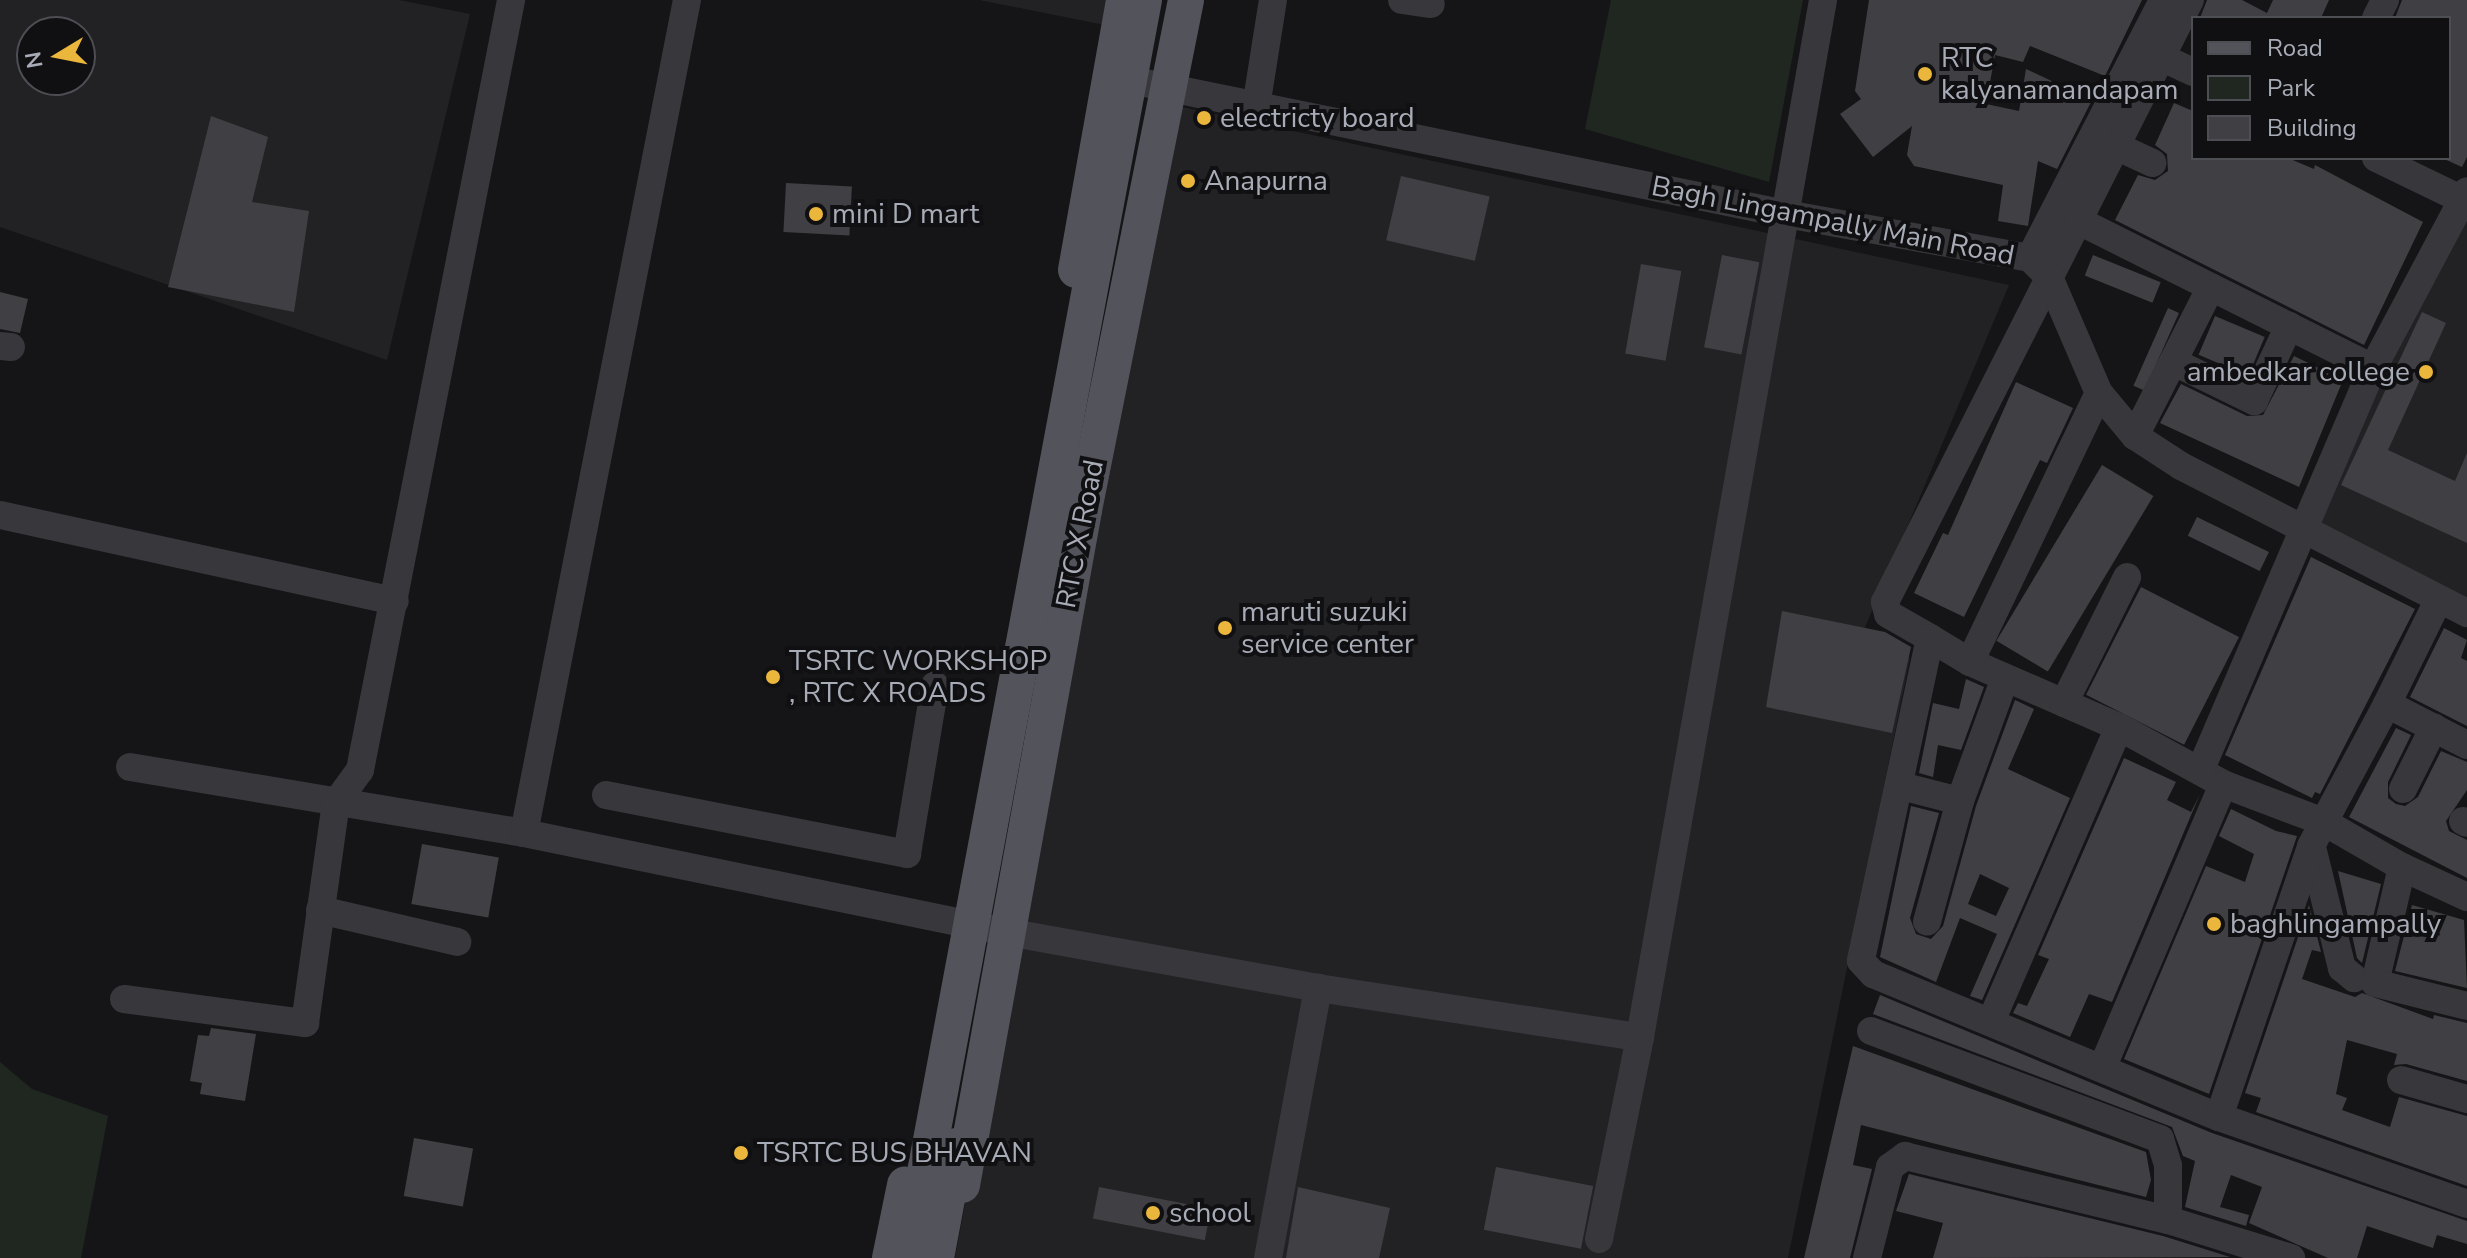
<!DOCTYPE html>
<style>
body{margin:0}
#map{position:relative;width:2467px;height:1258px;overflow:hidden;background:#151517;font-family:"Nunito Sans",sans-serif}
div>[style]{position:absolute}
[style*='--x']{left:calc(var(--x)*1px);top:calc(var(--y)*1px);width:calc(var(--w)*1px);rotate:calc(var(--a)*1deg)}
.built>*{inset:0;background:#222124}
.green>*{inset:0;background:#202721}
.building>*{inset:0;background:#404044;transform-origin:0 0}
.minor>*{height:28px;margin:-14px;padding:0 14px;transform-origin:14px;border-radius:14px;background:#37373c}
.major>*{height:36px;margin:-18px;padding:0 18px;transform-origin:18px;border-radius:18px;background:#53545b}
.major-bridge>*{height:36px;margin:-18px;padding:0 18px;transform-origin:18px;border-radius:18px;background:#53545b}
.dots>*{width:22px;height:22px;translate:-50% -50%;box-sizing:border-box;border:4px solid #101012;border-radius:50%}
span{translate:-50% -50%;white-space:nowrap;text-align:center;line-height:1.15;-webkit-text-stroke:8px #101012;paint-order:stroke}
.poi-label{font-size:28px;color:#a8acb7}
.left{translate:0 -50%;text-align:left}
.right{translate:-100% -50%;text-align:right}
.street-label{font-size:28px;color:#a8acb7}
.legend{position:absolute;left:2191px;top:16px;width:260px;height:144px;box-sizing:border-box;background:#101012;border:2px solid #4d4e54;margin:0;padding:10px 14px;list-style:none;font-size:24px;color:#a8acb7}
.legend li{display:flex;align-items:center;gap:16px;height:40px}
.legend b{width:40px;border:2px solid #4d4e54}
.north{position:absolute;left:16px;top:16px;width:80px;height:80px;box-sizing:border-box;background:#101012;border:2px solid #4d4e54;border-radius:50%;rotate:260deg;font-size:22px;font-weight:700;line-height:32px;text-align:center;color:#a8acb7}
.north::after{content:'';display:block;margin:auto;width:28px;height:36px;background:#eab63b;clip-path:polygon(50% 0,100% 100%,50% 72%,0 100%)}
</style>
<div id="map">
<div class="built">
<i style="clip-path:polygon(evenodd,0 0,399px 0,470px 14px,387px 360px,0 227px,0 0,32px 32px,80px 32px,80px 80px,32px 80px,32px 32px)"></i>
<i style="clip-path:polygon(979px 0,1115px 0,1110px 26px)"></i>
<i style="clip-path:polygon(1168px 104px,2009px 285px,1863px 632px,1910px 658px,1788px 1258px,955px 1258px)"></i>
<i style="clip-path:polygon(2457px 209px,2467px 214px,2467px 603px,2316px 530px)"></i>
</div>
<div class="green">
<i style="clip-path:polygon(1611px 0,1803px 0,1769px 182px,1585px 129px)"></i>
<i style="clip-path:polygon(0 1062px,32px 1089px,108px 1116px,81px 1258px,0 1258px)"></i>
</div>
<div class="building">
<i style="clip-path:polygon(1869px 0,2142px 0,2105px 76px,2030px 46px,2023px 62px,1995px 55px,1986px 104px,2019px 111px,2026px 69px,2092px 100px,2057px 169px,2038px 161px,2028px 226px,1998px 221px,2003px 185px,1914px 166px,1907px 155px,1912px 126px,1873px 157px,1840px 114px,1861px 99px,1855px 91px)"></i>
<i style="clip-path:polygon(2207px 0,2242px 0,2267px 13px,2273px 0,2329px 0,2321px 18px,2200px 18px)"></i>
<i style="clip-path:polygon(2402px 0,2467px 0,2467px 157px,2462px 167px,2442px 158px,2449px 158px,2449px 18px,2395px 18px)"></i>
<i style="clip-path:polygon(2174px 103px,2193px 111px,2193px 158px,2288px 158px,2314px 169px,2315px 165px,2423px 222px,2364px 345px,2115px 220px,2138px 175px,2155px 180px,2168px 171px,2167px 154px,2155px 145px)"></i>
<i style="clip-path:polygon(211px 116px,268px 137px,252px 202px,309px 211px,294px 312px,168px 287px)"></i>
<i style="left:1401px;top:176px;width:91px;height:66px;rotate:13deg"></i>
<i style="left:786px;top:183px;width:66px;height:49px;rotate:3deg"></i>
<i style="left:1722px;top:255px;width:38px;height:94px;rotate:11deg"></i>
<i style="left:2093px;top:255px;width:73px;height:22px;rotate:22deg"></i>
<i style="left:1641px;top:264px;width:41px;height:91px;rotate:10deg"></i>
<i style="clip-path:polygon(0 292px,28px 299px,20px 333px,0 329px)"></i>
<i style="left:2168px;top:308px;width:12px;height:85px;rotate:24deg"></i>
<i style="clip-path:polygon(2422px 312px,2446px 323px,2388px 450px,2455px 481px,2467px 453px,2467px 543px,2341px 485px)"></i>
<i style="left:2215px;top:316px;width:54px;height:42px;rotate:23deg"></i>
<i style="clip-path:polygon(2294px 356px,2343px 380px,2299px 487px,2160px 423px,2181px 384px,2247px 416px,2263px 415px)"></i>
<i style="clip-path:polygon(2016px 382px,2073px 408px,2047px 463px,2040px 460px,1964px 617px,1914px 593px,1943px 533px,1948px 535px)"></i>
<i style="left:2102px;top:465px;width:60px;height:205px;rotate:31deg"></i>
<i style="left:2197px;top:517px;width:80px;height:21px;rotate:26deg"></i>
<i style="clip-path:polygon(2311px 557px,2415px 609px,2320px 794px,2315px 792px,2312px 798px,2225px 755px)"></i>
<i style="left:2141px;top:587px;width:110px;height:121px;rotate:27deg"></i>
<i style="clip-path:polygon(1782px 611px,1885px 632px,1911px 647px,1892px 733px,1766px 707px)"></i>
<i style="clip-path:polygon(2444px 628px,2467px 640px,2461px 658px,2467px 661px,2467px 726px,2410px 697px)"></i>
<i style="clip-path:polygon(1966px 679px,1984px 687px,1961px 750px,1938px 745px,1933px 777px,1919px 773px,1933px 703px,1959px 709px)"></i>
<i style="clip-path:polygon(evenodd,2015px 700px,2034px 709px,2008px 769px,2070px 798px,1982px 1000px,1970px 996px,1997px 934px,1960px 918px,1936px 982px,1880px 957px,1911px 806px,1939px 813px,1910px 918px,1916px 934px,1931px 939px,1943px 926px,1976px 806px,2015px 700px,1980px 874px,2009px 888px,1996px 916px,1968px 904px,1980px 874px)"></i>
<i style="clip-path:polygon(2396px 728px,2411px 735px,2388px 782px,2388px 798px,2396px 804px,2405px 806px,2418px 797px,2441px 751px,2467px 762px,2467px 790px,2446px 821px,2449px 831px,2467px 840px,2467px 878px,2349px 817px)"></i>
<i style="clip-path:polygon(2124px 758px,2176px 782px,2167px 800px,2191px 812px,2200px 794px,2112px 1002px,2089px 994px,2070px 1037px,2013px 1013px,2018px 1003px,2027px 1006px,2049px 959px,2038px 955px)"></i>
<i style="clip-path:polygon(2231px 809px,2276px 831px,2297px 836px,2209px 1094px,2124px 1059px,2206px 866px,2245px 882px,2254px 854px,2219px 836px)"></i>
<i style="left:422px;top:844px;width:78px;height:61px;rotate:10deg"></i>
<i style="clip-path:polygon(2338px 871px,2381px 884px,2362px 963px,2357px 958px)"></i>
<i style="clip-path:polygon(2309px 905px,2321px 952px,2312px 950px,2302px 979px,2355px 997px,2362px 993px,2433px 1019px,2434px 1015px,2467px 1023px,2467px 1081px,2406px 1064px,2394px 1065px,2397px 1054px,2347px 1040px,2336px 1094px,2347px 1098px,2342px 1110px,2390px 1127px,2399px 1097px,2467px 1116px,2467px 1186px,2256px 1112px,2261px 1098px,2245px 1093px)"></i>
<i style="clip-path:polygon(2412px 905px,2464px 920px,2467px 988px,2395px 971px)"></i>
<i style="clip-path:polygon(1880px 995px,2212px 1133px,2467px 1221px,2467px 1244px,2437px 1235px,2433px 1248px,2367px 1226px,2357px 1258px,2328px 1258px,2249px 1223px,2262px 1187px,2231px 1175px,2220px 1207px,2249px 1215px,2246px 1226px,2185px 1207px,2195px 1161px,2183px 1156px,2172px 1127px,1873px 1014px)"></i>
<i style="clip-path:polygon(211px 1028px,256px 1034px,245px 1101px,200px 1094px,202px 1083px,190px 1081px,198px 1035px,209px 1036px)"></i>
<i style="clip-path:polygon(1853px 1046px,2146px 1152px,2151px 1180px,2146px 1197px,1861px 1125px,1853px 1165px,1872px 1169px,1850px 1258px,1804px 1258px)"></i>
<i style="left:414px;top:1138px;width:60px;height:59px;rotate:10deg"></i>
<i style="left:1496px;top:1167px;width:99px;height:64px;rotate:11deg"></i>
<i style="clip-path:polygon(1909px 1174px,2163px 1236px,2230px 1257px,1933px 1258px,1943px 1223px,1896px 1211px)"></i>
<i style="left:1099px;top:1187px;width:114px;height:32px;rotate:11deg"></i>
<i style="clip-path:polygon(1298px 1187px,1390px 1208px,1379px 1258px,1286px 1258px)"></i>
</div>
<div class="minor">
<i style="--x:1402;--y:0;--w:29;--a:8"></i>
<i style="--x:2190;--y:0;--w:675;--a:116.87"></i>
<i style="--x:1885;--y:602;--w:12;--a:76"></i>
<i style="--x:1888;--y:614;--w:48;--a:29.7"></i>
<i style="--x:1930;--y:638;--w:330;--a:102.1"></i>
<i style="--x:1861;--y:961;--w:18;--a:47"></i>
<i style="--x:1873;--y:974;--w:374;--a:22.5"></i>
<i style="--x:2219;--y:1117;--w:263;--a:19.3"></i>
<i style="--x:2376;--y:18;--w:20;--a:-63"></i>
<i style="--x:2165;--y:59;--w:31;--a:25"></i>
<i style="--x:1111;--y:76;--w:689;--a:11.55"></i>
<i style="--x:1786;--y:214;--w:248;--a:10.2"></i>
<i style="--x:2030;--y:258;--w:27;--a:45"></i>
<i style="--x:2049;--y:277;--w:126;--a:66.7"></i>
<i style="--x:2099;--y:393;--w:56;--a:50.1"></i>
<i style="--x:2135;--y:436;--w:55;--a:33.1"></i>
<i style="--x:2181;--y:466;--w:322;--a:27.2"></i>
<i style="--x:1256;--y:107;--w:108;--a:-81"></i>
<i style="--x:2118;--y:147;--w:38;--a:25"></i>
<i style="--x:2376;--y:158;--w:101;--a:25.8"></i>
<i style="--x:2079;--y:221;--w:329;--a:26.6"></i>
<i style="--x:2030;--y:258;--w:290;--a:-62.7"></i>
<i style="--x:0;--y:346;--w:11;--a:5"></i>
<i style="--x:2176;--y:363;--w:87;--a:26"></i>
<i style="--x:2254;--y:401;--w:83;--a:-65"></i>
<i style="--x:2135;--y:436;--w:167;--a:-63"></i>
<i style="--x:0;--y:515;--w:404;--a:12.3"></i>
<i style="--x:1930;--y:638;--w:47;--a:31"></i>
<i style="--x:1970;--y:662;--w:163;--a:23.6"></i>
<i style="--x:2119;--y:727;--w:119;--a:28.7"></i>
<i style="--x:2223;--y:784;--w:108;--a:20.6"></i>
<i style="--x:2324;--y:822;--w:90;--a:30"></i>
<i style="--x:2402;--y:867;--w:72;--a:24.8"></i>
<i style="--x:1970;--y:662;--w:298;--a:-64.4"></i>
<i style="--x:2064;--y:703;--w:141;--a:-63.4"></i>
<i style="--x:2387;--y:704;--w:117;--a:-63.7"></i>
<i style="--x:130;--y:767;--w:399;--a:9.5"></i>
<i style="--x:524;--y:833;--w:493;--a:11.6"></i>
<i style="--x:1007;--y:932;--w:316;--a:10.2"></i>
<i style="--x:1318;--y:988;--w:326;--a:8.7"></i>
<i style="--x:2200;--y:771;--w:439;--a:-66.8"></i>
<i style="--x:2373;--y:368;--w:200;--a:-62"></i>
<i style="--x:1901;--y:786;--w:61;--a:14.3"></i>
<i style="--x:1960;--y:801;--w:125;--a:105.3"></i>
<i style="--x:2403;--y:789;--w:69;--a:-63.4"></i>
<i style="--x:606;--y:795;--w:307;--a:11.1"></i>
<i style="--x:907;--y:854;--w:171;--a:-80.6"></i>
<i style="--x:1960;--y:801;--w:131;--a:-69.9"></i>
<i style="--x:2463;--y:821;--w:4;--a:27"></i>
<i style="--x:524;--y:833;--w:849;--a:-78.93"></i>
<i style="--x:2312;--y:847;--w:125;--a:76.1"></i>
<i style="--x:2342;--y:968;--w:16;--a:40"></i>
<i style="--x:2402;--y:867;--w:119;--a:103.1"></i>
<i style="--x:2375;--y:983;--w:95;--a:14"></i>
<i style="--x:320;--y:910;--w:141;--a:13.1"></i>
<i style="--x:124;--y:999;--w:183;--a:7.6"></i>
<i style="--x:305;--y:1023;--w:222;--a:-82"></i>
<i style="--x:336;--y:803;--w:41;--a:-54"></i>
<i style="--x:360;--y:770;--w:785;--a:-78.9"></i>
<i style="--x:1992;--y:1019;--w:318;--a:-66.5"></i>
<i style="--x:1871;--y:1031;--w:309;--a:20.5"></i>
<i style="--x:2160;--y:1139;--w:28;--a:73"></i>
<i style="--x:2168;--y:1166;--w:54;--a:90"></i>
<i style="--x:2103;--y:1066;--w:306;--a:-66.9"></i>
<i style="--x:2401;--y:1080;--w:69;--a:16.1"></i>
<i style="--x:2219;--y:1117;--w:286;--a:-71.2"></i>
<i style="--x:2311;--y:846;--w:161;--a:-61.8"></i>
<i style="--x:2387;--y:704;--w:90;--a:27.1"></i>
<i style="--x:1599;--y:1239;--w:206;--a:-78.5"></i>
<i style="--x:1640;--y:1037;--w:1053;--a:-79.99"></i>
<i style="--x:1268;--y:1258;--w:275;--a:-79.5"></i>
<i style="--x:1867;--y:1258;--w:94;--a:-75.8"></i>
<i style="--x:1890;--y:1167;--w:19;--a:-36"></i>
<i style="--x:1905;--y:1156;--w:271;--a:13.7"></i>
<i style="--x:2168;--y:1220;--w:129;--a:17.2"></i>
</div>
<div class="major">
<i style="--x:1076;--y:270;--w:274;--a:-79.9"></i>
<i style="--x:962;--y:1185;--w:686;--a:-79.75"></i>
<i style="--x:1084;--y:510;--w:520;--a:-78.69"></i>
<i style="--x:890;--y:1258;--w:75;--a:-78.4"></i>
</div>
<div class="major-bridge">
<i style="--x:909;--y:1258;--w:1280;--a:-79.42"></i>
<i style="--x:936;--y:1258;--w:114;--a:-79.4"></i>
</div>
<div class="dots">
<i style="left:1925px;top:74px;background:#eab63b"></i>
<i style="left:1204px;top:118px;background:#eab63b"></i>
<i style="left:1188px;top:181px;background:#eab63b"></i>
<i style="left:816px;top:214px;background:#eab63b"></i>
<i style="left:2426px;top:372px;background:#eab63b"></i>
<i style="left:1225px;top:628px;background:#eab63b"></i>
<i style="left:773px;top:677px;background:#eab63b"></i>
<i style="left:2214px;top:924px;background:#eab63b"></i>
<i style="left:741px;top:1153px;background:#eab63b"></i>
<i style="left:1153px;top:1213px;background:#eab63b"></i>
</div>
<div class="poi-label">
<span class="left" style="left:1941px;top:74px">RTC<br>kalyanamandapam</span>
<span class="left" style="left:1220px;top:118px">electricty board</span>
<span class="left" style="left:1204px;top:181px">Anapurna</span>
<span class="left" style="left:832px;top:214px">mini D mart</span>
<span class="right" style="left:2410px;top:372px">ambedkar college</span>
<span class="left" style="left:1241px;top:628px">maruti suzuki<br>service center</span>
<span class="left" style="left:789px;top:677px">TSRTC WORKSHOP<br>, RTC X ROADS</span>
<span class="left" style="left:2230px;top:924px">baghlingampally</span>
<span class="left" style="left:757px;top:1153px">TSRTC BUS BHAVAN</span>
<span class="left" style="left:1169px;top:1213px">school</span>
</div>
<div class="street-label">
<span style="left:1833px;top:221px;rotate:11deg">Bagh Lingampally Main Road</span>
<span style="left:1080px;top:534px;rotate:-79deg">RTC X Road</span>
</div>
<ul class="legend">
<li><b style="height:10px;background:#53545b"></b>Road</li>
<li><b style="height:22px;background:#202721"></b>Park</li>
<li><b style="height:22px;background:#404044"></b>Building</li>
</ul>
<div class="north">N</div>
</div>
